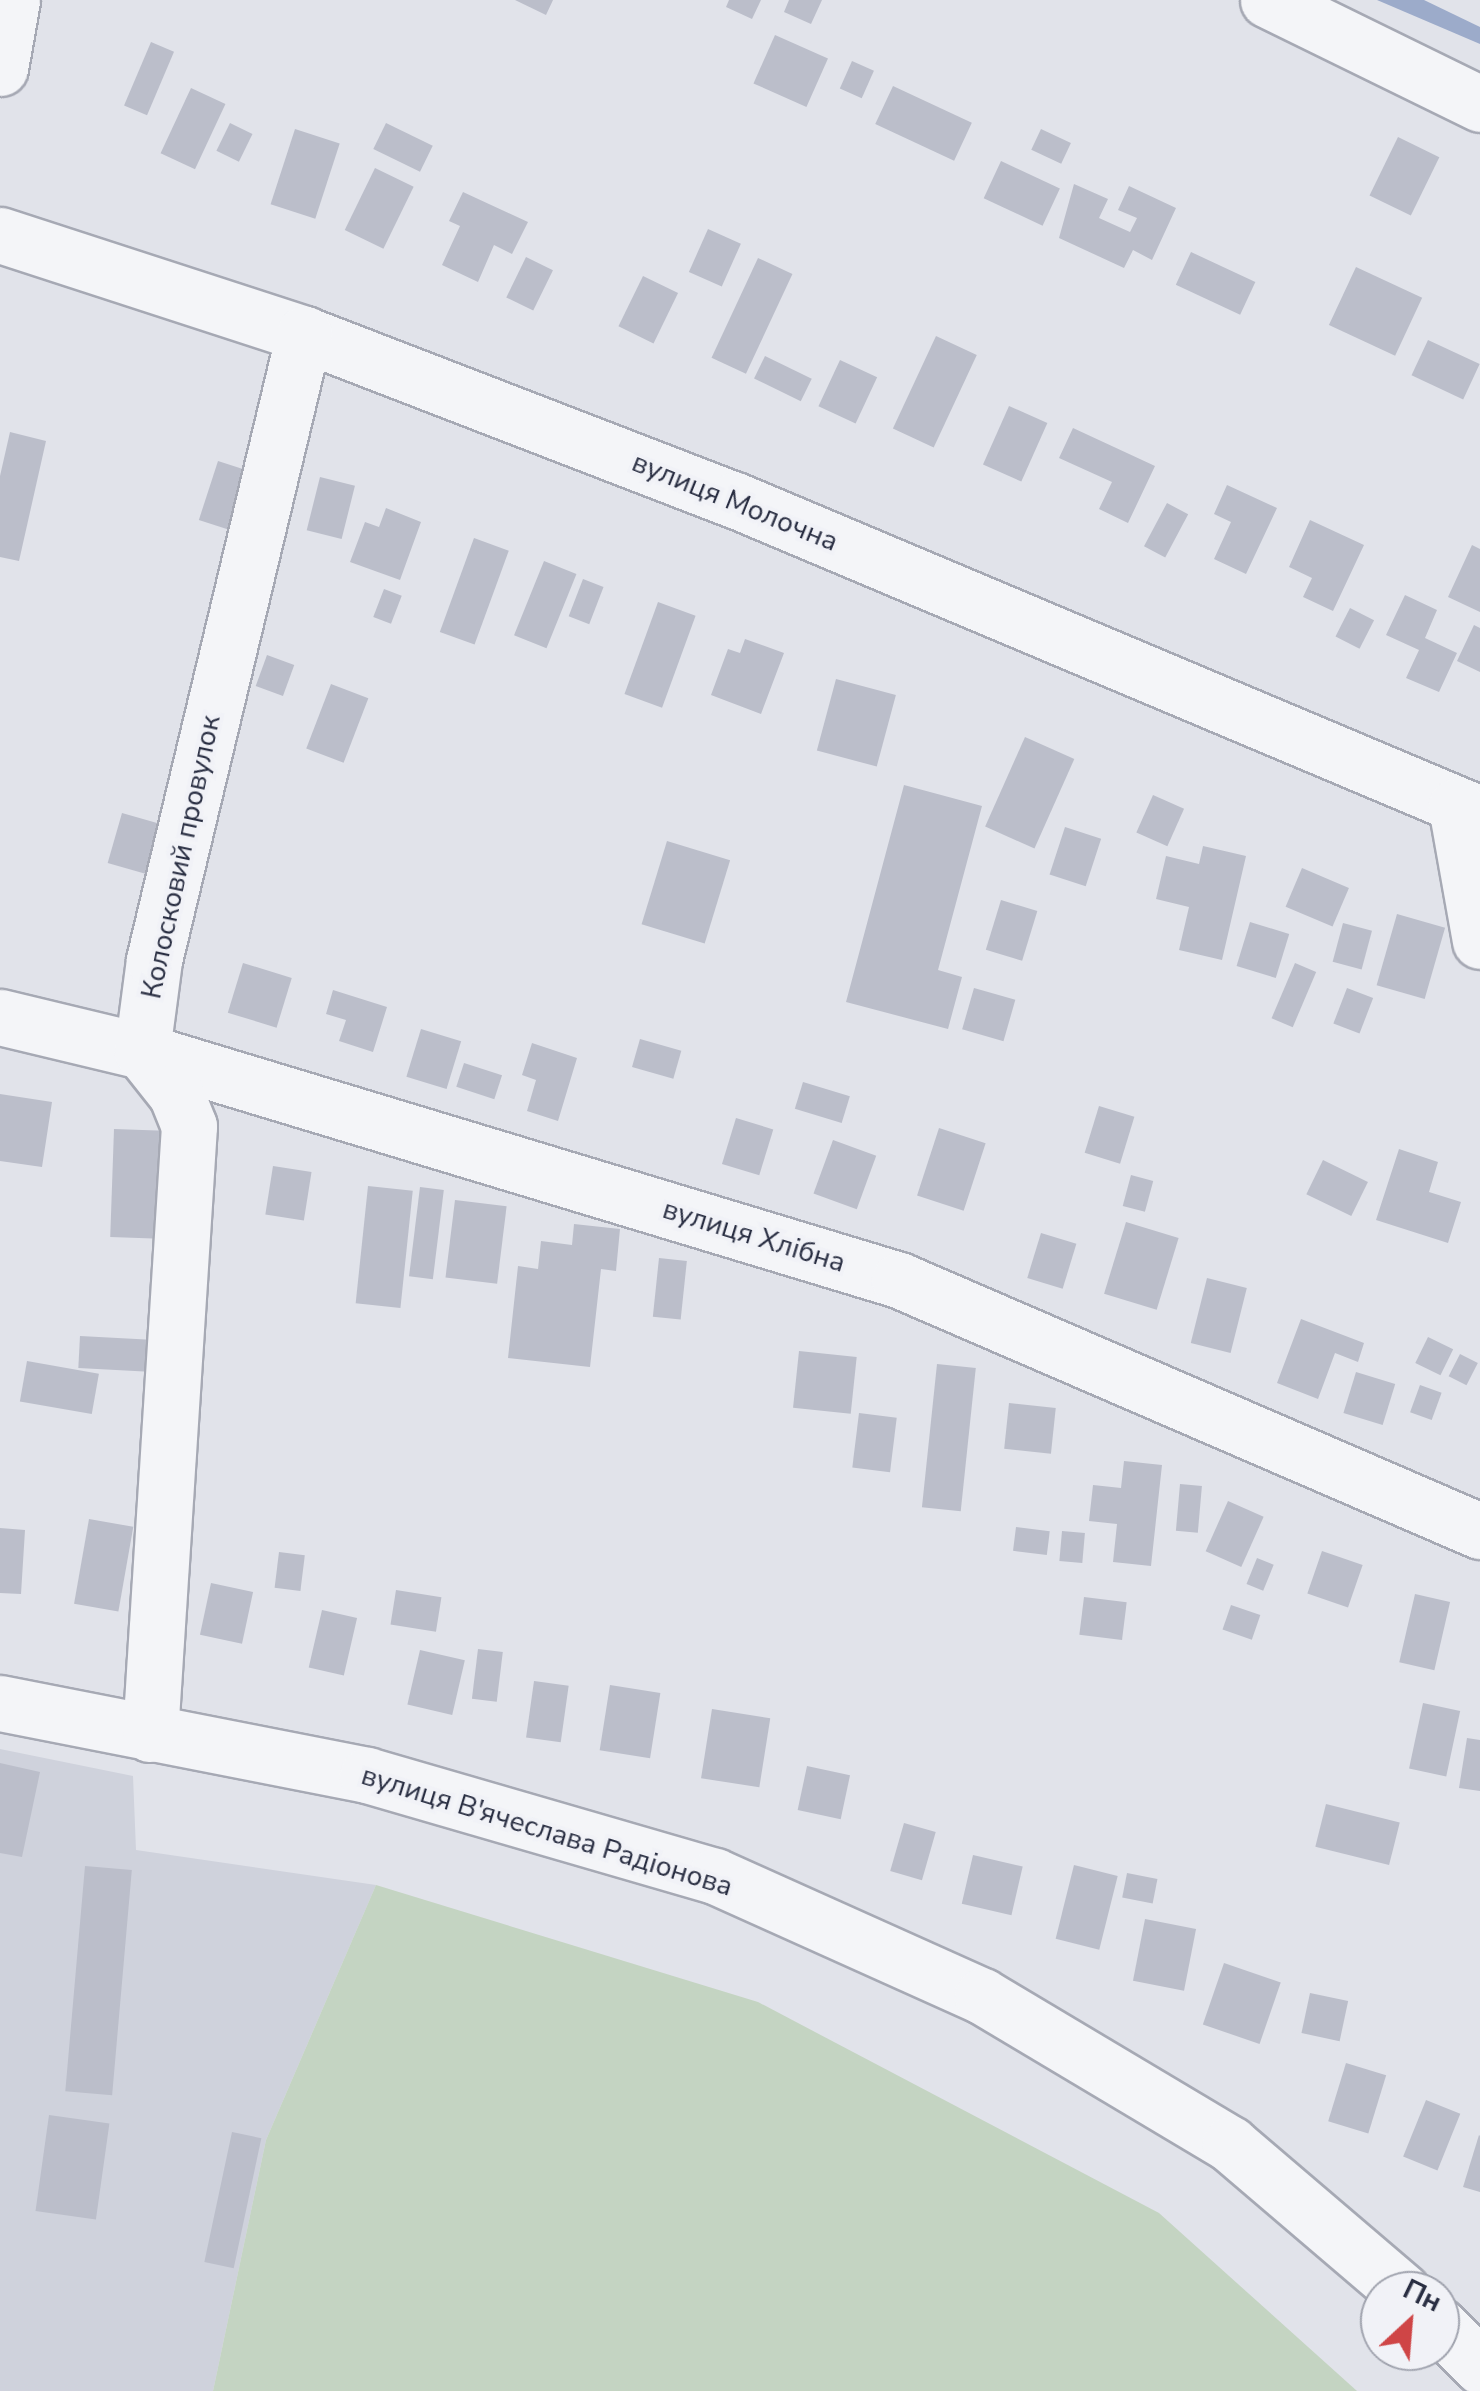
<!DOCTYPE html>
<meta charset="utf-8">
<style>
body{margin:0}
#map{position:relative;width:1480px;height:2391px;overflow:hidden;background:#e1e3ea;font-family:"Nunito Sans",sans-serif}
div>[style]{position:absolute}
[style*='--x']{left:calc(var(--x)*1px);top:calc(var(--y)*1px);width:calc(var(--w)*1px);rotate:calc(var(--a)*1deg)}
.built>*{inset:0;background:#cfd2dc}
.green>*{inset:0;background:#c4d4c2}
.water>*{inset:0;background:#9cabca}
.building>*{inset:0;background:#bbbeca;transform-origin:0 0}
.roads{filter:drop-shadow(2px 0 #a6a9b4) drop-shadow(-2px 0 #a6a9b4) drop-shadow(0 2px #a6a9b4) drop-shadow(0 -2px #a6a9b4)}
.minor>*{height:55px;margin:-27.5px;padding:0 27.5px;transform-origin:27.5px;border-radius:27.5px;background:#f4f5f8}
span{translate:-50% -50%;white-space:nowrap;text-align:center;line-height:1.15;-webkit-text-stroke:8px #f1f2f7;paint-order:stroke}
.street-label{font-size:28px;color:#292e42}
.north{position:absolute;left:1360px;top:2271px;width:100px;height:100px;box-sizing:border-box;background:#f1f2f7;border:2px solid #a1a4af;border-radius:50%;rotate:26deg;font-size:28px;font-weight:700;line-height:40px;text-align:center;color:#292e42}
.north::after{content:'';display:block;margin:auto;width:35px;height:45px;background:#cf4546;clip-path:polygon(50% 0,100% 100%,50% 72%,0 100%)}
</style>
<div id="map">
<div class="built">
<i style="clip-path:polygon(0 1749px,133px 1776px,136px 1850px,376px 1885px,266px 2140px,213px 2391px,0 2391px)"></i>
</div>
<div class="green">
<i style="clip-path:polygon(376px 1885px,758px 2002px,1159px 2213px,1357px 2391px,213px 2391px,266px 2140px)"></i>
</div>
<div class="water">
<i style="clip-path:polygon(1377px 0,1424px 0,1480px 27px,1480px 44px)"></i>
</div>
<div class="building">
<i style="clip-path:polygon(515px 0,553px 0,546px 15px)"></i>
<i style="clip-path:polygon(729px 0,761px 0,752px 19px,726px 7px)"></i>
<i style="clip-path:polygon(789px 0,822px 0,811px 24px,784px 12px)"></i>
<i style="left:775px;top:35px;width:58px;height:53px;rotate:24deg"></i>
<i style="left:151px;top:42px;width:25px;height:69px;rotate:23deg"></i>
<i style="left:852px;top:61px;width:24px;height:30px;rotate:24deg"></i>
<i style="left:893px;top:86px;width:87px;height:42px;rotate:25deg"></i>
<i style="left:191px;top:88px;width:38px;height:72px;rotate:25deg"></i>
<i style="left:230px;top:123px;width:25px;height:31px;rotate:26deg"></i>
<i style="left:386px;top:123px;width:52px;height:29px;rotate:26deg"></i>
<i style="left:295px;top:129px;width:47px;height:79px;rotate:18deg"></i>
<i style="left:1041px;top:129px;width:33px;height:23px;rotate:25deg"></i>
<i style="left:1398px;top:137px;width:46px;height:65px;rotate:26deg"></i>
<i style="left:1001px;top:161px;width:65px;height:41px;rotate:25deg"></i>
<i style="left:375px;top:168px;width:43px;height:69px;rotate:26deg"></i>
<i style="clip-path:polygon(1074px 184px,1108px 199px,1099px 218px,1130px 232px,1137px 218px,1118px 210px,1129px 186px,1176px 208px,1152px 260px,1133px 250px,1124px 268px,1059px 238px)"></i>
<i style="clip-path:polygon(463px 192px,528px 222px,512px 254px,494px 245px,478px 282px,442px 265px,460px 226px,449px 221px)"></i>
<i style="left:708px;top:229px;width:36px;height:47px;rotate:24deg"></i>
<i style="left:1191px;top:252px;width:71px;height:36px;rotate:25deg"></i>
<i style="left:526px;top:257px;width:30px;height:45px;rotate:26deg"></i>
<i style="left:758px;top:258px;width:38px;height:110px;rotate:25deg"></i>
<i style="left:1356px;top:267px;width:73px;height:64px;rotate:25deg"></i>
<i style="left:643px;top:276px;width:39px;height:56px;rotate:26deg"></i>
<i style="left:936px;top:336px;width:45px;height:102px;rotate:25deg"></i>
<i style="left:1428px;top:340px;width:57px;height:39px;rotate:25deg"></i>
<i style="left:765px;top:356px;width:52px;height:25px;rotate:26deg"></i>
<i style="left:840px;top:360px;width:41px;height:51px;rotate:25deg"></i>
<i style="left:1009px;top:406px;width:42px;height:64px;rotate:24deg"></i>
<i style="clip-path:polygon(1073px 428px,1155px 466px,1128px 523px,1099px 509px,1112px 482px,1059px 458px)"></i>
<i style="clip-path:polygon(10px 432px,46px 441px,19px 561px,0 557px,0 476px)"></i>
<i style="left:218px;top:461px;width:40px;height:62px;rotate:18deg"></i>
<i style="left:320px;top:477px;width:36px;height:55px;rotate:14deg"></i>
<i style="clip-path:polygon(1227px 485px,1277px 508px,1246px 574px,1214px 559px,1231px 522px,1214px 514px)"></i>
<i style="left:1167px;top:503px;width:24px;height:49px;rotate:28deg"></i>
<i style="clip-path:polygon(386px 508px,421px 522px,400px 580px,350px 562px,365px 522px,379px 527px)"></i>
<i style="clip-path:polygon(1310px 520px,1364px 545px,1333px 611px,1303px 597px,1312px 578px,1289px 567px)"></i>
<i style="left:474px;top:538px;width:37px;height:100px;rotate:20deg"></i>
<i style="clip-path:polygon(1472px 545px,1480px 549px,1480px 612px,1448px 597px)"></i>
<i style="left:544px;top:561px;width:35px;height:80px;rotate:22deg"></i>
<i style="left:583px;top:579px;width:22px;height:40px;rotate:21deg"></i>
<i style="left:384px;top:589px;width:19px;height:30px;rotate:21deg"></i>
<i style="clip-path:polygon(1405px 595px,1437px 610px,1425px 638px,1457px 653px,1439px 692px,1406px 678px,1419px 650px,1386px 635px)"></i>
<i style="left:658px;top:602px;width:40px;height:98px;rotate:20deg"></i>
<i style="left:1350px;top:608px;width:27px;height:32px;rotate:27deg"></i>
<i style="clip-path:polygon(1474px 625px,1480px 628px,1480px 672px,1457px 661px)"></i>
<i style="clip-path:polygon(745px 639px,784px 653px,761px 714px,711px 695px,728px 649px,740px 653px)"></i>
<i style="left:267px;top:655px;width:29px;height:33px;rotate:20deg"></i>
<i style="left:836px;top:679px;width:62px;height:74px;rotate:15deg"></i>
<i style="left:331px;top:684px;width:40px;height:69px;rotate:21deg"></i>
<i style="left:1025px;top:737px;width:54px;height:98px;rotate:24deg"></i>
<i style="clip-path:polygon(904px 785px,982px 806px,938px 970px,962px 977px,948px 1029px,846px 1002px)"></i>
<i style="left:1153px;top:795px;width:34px;height:41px;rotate:24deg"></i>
<i style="left:122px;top:813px;width:51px;height:52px;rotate:16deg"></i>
<i style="left:1065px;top:827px;width:38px;height:50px;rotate:18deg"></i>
<i style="left:667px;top:841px;width:66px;height:87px;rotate:17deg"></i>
<i style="clip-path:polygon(1203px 846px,1246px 856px,1222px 960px,1179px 950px,1189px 907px,1156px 899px,1166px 856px,1199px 864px)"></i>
<i style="left:1302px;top:868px;width:51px;height:42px;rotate:23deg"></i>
<i style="left:1001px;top:900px;width:38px;height:52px;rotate:17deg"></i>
<i style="left:1397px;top:914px;width:50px;height:74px;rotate:16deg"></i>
<i style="left:1250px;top:922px;width:41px;height:46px;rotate:17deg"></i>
<i style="left:1343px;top:923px;width:30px;height:40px;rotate:15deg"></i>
<i style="left:243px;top:963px;width:51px;height:52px;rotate:17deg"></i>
<i style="left:1295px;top:963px;width:23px;height:60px;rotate:23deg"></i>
<i style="left:974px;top:988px;width:43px;height:43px;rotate:16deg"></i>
<i style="left:1347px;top:988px;width:28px;height:38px;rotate:21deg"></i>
<i style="clip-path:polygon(333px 990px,387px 1007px,373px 1052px,339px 1041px,346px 1020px,326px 1014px)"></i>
<i style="left:421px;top:1029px;width:42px;height:50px;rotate:17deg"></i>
<i style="left:640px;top:1039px;width:43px;height:29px;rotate:16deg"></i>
<i style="clip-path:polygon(532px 1043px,577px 1058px,558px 1121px,527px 1111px,536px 1080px,522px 1075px)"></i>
<i style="left:464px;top:1063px;width:40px;height:25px;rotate:18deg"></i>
<i style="left:803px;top:1082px;width:49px;height:28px;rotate:17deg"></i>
<i style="clip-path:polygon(0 1094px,52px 1102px,42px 1167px,0 1161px)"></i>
<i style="left:1099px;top:1106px;width:37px;height:49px;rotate:17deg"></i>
<i style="left:736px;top:1118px;width:39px;height:48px;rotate:17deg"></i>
<i style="left:939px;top:1128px;width:49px;height:71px;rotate:18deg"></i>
<i style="left:114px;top:1129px;width:50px;height:108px;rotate:2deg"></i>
<i style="left:833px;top:1140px;width:46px;height:57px;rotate:20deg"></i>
<i style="clip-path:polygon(1399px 1149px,1438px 1162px,1429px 1192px,1461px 1202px,1448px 1243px,1376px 1220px)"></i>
<i style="left:1323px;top:1160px;width:50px;height:38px;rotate:26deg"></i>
<i style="left:273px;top:1166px;width:39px;height:49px;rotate:9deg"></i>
<i style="left:1131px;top:1175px;width:23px;height:32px;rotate:15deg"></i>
<i style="left:368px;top:1186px;width:45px;height:118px;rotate:6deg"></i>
<i style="left:420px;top:1187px;width:24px;height:90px;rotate:7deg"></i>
<i style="left:455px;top:1200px;width:52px;height:78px;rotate:7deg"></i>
<i style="left:1126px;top:1222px;width:55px;height:75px;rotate:17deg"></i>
<i style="clip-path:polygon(574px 1224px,620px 1229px,616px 1271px,601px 1269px,590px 1367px,508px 1358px,518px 1266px,538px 1269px,541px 1241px,572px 1245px)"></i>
<i style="left:1041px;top:1233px;width:37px;height:47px;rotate:17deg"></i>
<i style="left:659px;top:1258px;width:28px;height:59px;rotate:6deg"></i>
<i style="left:1207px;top:1278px;width:41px;height:67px;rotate:14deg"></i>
<i style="clip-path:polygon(1301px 1319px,1364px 1343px,1358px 1362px,1335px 1353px,1318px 1399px,1277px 1383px)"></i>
<i style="left:80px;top:1336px;width:80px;height:32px;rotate:3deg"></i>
<i style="left:1428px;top:1337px;width:28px;height:29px;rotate:26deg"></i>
<i style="left:799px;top:1351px;width:58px;height:57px;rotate:6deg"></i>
<i style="left:1460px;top:1354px;width:20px;height:25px;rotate:27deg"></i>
<i style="left:27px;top:1361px;width:73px;height:41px;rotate:10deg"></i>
<i style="left:937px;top:1364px;width:39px;height:144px;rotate:6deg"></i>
<i style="left:1356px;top:1372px;width:41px;height:43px;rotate:17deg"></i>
<i style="left:1420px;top:1385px;width:23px;height:29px;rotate:20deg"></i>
<i style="left:1009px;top:1403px;width:47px;height:46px;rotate:6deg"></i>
<i style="left:859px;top:1413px;width:38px;height:55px;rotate:7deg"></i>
<i style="clip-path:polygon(1124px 1461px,1162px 1465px,1151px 1566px,1113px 1562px,1117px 1524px,1089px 1521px,1093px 1485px,1121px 1488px)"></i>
<i style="left:1180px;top:1484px;width:22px;height:47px;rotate:5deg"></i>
<i style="left:1228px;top:1501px;width:39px;height:55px;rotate:24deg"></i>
<i style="left:89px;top:1519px;width:45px;height:86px;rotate:10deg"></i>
<i style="left:1016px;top:1527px;width:34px;height:24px;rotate:7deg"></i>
<i style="clip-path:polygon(0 1528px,25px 1530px,21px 1594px,0 1593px)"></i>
<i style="left:1062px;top:1531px;width:23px;height:30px;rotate:5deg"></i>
<i style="left:1322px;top:1551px;width:43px;height:45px;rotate:19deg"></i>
<i style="left:279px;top:1552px;width:26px;height:36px;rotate:7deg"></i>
<i style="left:1257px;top:1558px;width:18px;height:28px;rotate:22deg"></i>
<i style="left:211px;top:1583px;width:43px;height:53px;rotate:12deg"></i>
<i style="left:396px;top:1590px;width:46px;height:35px;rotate:9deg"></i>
<i style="left:1415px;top:1594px;width:36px;height:70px;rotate:13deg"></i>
<i style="left:1084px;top:1597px;width:43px;height:38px;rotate:7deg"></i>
<i style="left:1231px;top:1605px;width:31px;height:26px;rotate:19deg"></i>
<i style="left:322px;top:1610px;width:36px;height:59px;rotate:13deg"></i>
<i style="left:478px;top:1649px;width:25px;height:50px;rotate:7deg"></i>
<i style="left:420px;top:1650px;width:46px;height:56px;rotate:13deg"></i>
<i style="left:534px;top:1681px;width:35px;height:57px;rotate:8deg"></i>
<i style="left:610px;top:1685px;width:51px;height:66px;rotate:9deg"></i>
<i style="left:1423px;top:1703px;width:38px;height:67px;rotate:12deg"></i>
<i style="left:712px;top:1709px;width:59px;height:70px;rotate:9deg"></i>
<i style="clip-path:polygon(1467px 1738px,1480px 1740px,1480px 1791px,1459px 1788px)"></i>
<i style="clip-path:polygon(0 1763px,40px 1772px,22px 1857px,0 1853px)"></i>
<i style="left:807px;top:1766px;width:44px;height:45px;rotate:12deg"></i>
<i style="left:1326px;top:1804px;width:76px;height:44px;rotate:14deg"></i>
<i style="left:904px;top:1823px;width:33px;height:50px;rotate:16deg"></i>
<i style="left:973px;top:1855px;width:51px;height:50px;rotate:13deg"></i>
<i style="left:1074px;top:1865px;width:45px;height:76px;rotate:14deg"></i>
<i style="left:85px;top:1866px;width:47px;height:226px;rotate:5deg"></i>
<i style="left:1127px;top:1873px;width:31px;height:25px;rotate:11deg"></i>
<i style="left:1145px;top:1919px;width:52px;height:63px;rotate:11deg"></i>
<i style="left:1224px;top:1963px;width:60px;height:65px;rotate:19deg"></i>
<i style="left:1310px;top:1993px;width:39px;height:41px;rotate:12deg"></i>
<i style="left:1346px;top:2063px;width:42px;height:61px;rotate:17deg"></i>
<i style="left:1426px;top:2100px;width:37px;height:61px;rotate:22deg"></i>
<i style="left:49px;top:2115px;width:61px;height:97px;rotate:8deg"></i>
<i style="left:232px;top:2132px;width:30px;height:133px;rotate:12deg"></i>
<i style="clip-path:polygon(1479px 2135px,1480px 2136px,1480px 2192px,1463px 2187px)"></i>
</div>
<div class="roads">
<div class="minor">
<i style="--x:1268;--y:0;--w:236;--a:26.1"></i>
<i style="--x:0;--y:68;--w:69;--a:-80"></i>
<i style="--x:0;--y:235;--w:320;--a:18"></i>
<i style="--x:304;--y:334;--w:462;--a:21.1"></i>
<i style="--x:735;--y:500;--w:808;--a:22.85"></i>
<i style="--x:1456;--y:806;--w:137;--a:79.9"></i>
<i style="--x:0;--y:1017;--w:146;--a:13.5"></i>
<i style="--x:142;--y:1051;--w:791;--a:16.83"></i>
<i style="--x:899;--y:1280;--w:633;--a:23.37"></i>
<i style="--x:0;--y:1703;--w:374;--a:11.1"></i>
<i style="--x:367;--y:1775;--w:362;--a:16.2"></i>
<i style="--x:715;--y:1876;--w:293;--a:24.2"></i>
<i style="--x:982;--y:1996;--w:289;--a:30.8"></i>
<i style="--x:1230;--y:2144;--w:226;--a:40.5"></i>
<i style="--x:150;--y:1734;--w:609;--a:-86.33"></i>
<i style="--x:189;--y:1126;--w:35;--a:-112"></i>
<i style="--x:176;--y:1094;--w:55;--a:-128.3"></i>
<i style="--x:142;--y:1051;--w:92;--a:-82.5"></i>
<i style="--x:154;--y:960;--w:644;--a:-76.53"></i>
<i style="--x:1440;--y:2326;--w:57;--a:45"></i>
</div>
</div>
<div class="street-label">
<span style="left:735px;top:502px;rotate:22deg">вулиця Молочна</span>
<span style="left:181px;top:857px;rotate:-78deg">Колосковий провулок</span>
<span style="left:754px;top:1236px;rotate:17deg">вулиця Хлібна</span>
<span style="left:547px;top:1831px;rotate:17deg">вулиця В'ячеслава Радіонова</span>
</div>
<div class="north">Пн</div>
</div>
